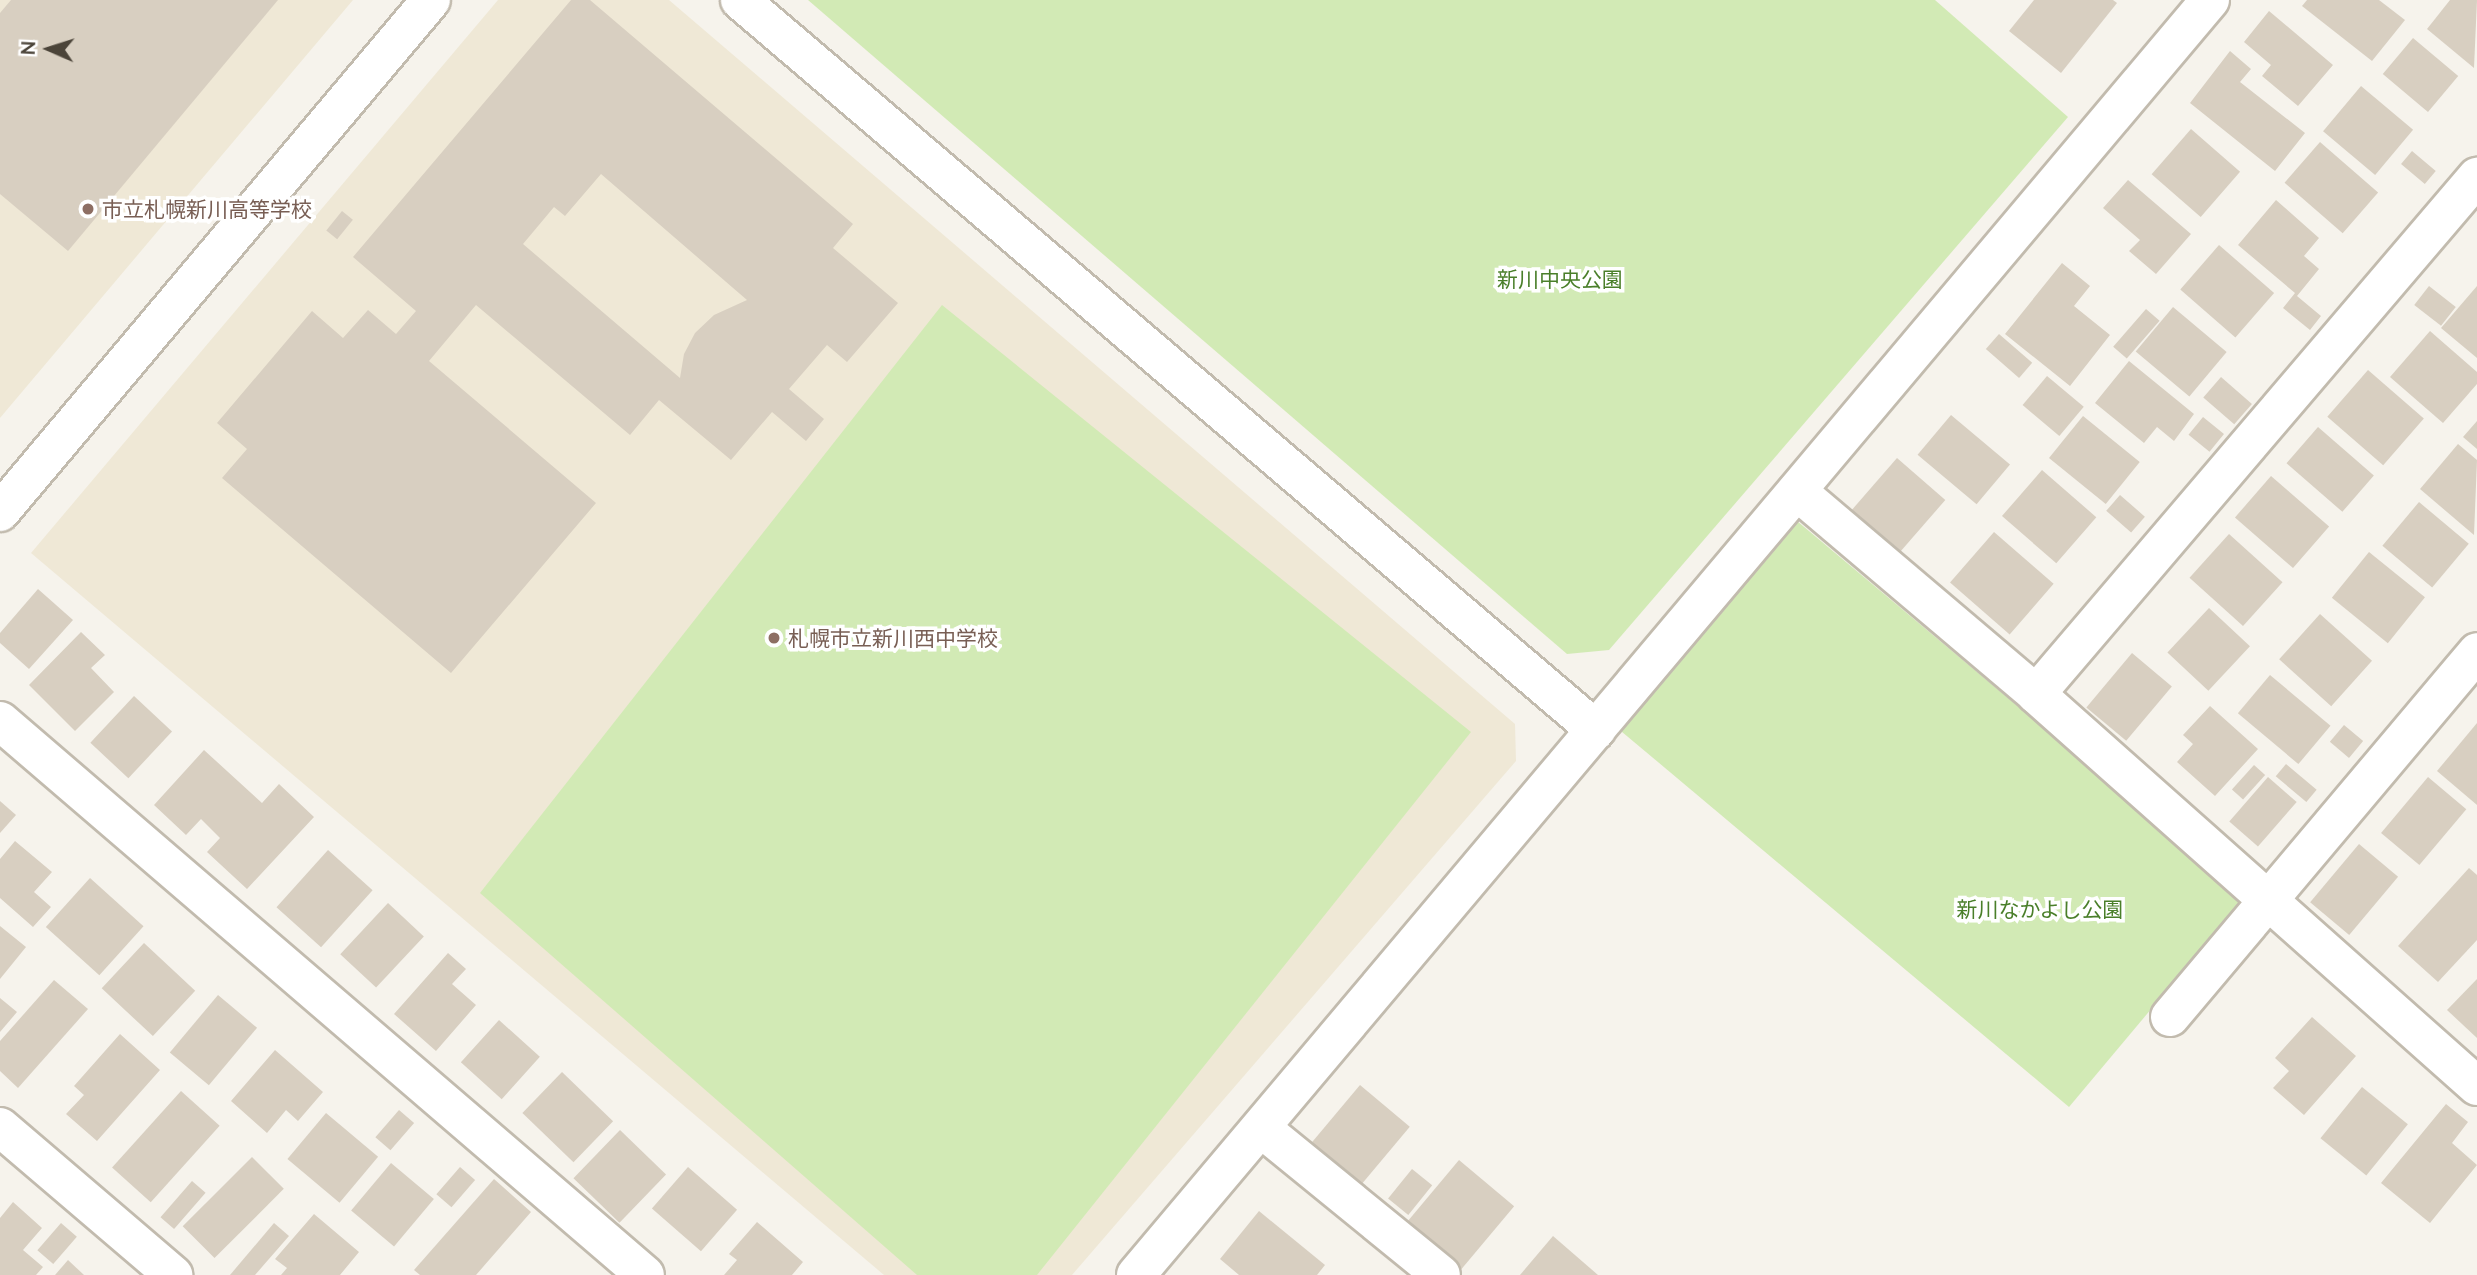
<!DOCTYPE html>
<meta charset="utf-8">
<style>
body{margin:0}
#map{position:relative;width:2477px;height:1275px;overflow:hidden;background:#f6f3ec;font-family:Mulish,"Noto Sans JP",sans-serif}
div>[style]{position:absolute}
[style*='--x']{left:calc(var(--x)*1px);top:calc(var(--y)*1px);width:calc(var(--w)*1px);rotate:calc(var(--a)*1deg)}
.education>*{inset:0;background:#efe8d6}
.green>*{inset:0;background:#d2eab5;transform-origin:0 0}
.building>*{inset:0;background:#d8cfc1;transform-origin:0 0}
.roads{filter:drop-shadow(2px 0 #c2bbae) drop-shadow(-2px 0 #c2bbae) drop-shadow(0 2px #c2bbae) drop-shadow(0 -2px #c2bbae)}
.minor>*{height:38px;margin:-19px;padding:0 19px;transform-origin:19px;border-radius:19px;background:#fff}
.dots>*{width:19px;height:19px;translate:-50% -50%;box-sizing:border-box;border:4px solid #fff;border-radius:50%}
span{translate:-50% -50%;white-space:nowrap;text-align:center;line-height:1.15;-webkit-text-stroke:7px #fff;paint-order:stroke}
.education-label{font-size:21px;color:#785e54}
.left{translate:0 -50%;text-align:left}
.park-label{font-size:21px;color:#4a7f2a}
.north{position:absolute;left:14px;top:14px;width:70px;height:70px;-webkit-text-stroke:5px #fff;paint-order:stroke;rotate:273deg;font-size:19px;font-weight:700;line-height:28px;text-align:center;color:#4b4439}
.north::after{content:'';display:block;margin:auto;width:24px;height:32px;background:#4b4439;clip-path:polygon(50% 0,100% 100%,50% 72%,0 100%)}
</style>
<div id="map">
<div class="education">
<i style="clip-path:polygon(0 0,353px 0,0 418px)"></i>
<i style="clip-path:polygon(498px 0,669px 0,1515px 724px,1516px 761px,1072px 1275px,884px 1275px,31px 553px)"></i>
</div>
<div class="green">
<i style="clip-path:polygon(808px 0,1935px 0,2068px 117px,1609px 650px,1567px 654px)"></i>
<i style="clip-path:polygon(942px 305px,1471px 732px,1037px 1275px,917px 1275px,480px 893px)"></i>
<i style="left:1797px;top:521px;width:585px;height:274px;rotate:40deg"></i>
</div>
<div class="building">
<i style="clip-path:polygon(11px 0,278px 0,68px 251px,0 194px,0 13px)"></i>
<i style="clip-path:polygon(evenodd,571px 0,590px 0,853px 224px,833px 248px,898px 303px,847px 362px,827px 345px,789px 389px,824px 419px,806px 441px,772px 412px,731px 460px,659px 400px,630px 435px,476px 305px,429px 361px,596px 503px,451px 673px,222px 478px,247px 449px,217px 423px,312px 311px,343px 338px,368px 310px,396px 334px,416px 311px,353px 257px,571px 0,601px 174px,747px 300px,714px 315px,695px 333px,684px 354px,680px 378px,523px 244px,554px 207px,565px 216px,601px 174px)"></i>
<i style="clip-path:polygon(2034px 0,2113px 0,2117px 3px,2061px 73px,2009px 31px)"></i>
<i style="clip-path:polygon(2307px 0,2379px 0,2405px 20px,2372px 61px,2302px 6px)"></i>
<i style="clip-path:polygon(2450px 0,2477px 0,2474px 68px,2427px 29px)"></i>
<i style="clip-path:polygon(2269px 11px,2333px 65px,2298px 106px,2262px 76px,2271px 65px,2244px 42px)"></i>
<i style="left:2413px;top:38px;width:59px;height:47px;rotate:40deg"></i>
<i style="clip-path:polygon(2230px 51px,2251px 69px,2240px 82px,2305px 133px,2275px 171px,2190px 103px)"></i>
<i style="left:2361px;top:86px;width:68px;height:59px;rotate:40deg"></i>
<i style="left:2191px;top:129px;width:65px;height:60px;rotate:41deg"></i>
<i style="left:2320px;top:142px;width:77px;height:54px;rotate:41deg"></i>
<i style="left:2412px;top:151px;width:31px;height:17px;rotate:40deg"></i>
<i style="clip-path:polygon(2128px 180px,2191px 234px,2156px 274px,2129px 251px,2140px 240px,2103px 208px)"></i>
<i style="clip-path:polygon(2276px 200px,2319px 238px,2304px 256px,2319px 269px,2297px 296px,2321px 316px,2310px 330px,2283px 308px,2295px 293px,2238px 245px)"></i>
<i style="left:342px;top:211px;width:14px;height:25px;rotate:39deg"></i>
<i style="left:2219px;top:245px;width:73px;height:59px;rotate:41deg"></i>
<i style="clip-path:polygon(2062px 263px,2090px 286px,2074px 306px,2110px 335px,2070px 386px,2005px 334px)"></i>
<i style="left:2429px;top:286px;width:34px;height:24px;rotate:38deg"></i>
<i style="clip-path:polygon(2477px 286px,2477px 358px,2441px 328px)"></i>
<i style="left:2173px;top:307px;width:70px;height:58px;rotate:40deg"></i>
<i style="left:2146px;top:309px;width:18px;height:50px;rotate:41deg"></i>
<i style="clip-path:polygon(2430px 331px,2477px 372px,2477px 384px,2443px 423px,2390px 377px)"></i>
<i style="left:1999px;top:334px;width:44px;height:20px;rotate:41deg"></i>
<i style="clip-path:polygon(2129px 361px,2194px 414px,2174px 441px,2157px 427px,2144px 443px,2095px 403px)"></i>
<i style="left:2368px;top:370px;width:74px;height:62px;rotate:41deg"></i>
<i style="left:2047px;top:376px;width:48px;height:38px;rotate:40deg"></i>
<i style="left:2221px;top:377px;width:41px;height:27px;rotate:41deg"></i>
<i style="left:1951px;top:415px;width:77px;height:52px;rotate:40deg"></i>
<i style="left:2083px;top:416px;width:73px;height:54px;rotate:39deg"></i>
<i style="left:2203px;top:417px;width:27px;height:23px;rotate:39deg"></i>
<i style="clip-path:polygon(2477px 421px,2477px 449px,2463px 437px)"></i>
<i style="left:2318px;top:427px;width:74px;height:48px;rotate:41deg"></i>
<i style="clip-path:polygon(2458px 444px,2477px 460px,2474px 535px,2420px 489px)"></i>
<i style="left:1897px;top:458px;width:64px;height:72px;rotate:41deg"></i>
<i style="left:2042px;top:470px;width:72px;height:61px;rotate:41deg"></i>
<i style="left:2271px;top:476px;width:77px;height:55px;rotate:41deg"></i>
<i style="left:2120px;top:495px;width:33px;height:21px;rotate:41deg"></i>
<i style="left:2419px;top:502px;width:65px;height:57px;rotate:40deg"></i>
<i style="left:1994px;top:532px;width:79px;height:67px;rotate:41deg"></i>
<i style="left:2229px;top:534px;width:72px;height:59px;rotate:42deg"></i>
<i style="left:2369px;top:552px;width:72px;height:59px;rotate:39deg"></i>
<i style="clip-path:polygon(38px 589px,73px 620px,29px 669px,0 643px,0 633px)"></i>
<i style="left:2209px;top:608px;width:56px;height:61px;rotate:43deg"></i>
<i style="left:2320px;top:614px;width:70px;height:61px;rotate:42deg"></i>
<i style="clip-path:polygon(81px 632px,105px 655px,91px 668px,114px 692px,75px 731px,29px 685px)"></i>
<i style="left:2132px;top:653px;width:52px;height:71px;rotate:40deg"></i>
<i style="left:2270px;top:675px;width:79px;height:50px;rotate:40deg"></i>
<i style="left:134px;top:696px;width:52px;height:64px;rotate:43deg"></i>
<i style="clip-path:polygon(2210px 706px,2258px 749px,2215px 796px,2177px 762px,2193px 744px,2183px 735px)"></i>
<i style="clip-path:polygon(2477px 723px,2477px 805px,2437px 771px)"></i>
<i style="left:2344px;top:725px;width:25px;height:22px;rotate:40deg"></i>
<i style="clip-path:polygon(204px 750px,262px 803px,279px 784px,314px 817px,247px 889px,207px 852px,220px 838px,201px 819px,186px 835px,154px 805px)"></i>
<i style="left:2286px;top:764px;width:40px;height:16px;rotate:40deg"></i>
<i style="left:2254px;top:765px;width:15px;height:33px;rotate:42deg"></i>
<i style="left:2268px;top:777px;width:38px;height:59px;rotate:41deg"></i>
<i style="left:2428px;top:777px;width:50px;height:73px;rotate:40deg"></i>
<i style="clip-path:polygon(0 801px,16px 815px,0 833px)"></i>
<i style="clip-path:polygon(15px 841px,52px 872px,34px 892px,51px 907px,33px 927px,0 898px,0 859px)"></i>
<i style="left:2359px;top:844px;width:51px;height:76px;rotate:40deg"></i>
<i style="left:328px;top:850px;width:60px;height:77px;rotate:42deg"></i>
<i style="clip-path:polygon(2469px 868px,2477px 875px,2477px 940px,2438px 982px,2398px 946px)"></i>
<i style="left:90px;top:878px;width:72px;height:66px;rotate:42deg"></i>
<i style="left:388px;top:903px;width:49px;height:70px;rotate:43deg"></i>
<i style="clip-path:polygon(0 926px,26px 947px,0 979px)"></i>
<i style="left:144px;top:943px;width:70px;height:62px;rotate:43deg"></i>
<i style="clip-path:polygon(448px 953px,466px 969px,452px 984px,476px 1005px,436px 1051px,394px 1014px)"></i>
<i style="clip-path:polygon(2477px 979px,2477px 1038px,2447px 1010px)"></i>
<i style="clip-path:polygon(54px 980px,88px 1009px,18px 1088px,0 1071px,0 1041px)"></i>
<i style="left:218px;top:995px;width:51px;height:75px;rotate:40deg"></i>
<i style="clip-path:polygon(0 998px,17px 1012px,0 1032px)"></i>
<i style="clip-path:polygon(2312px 1017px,2356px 1056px,2304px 1115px,2273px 1088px,2289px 1071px,2275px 1058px)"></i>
<i style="left:499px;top:1020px;width:55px;height:57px;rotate:42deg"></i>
<i style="clip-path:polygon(120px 1034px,160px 1070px,97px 1141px,66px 1114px,84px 1095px,74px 1086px)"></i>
<i style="clip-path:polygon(275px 1050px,323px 1092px,298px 1121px,286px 1110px,267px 1133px,231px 1101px)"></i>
<i style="left:562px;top:1072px;width:71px;height:57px;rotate:44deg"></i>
<i style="left:1360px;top:1085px;width:65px;height:76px;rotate:40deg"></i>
<i style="left:2362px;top:1087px;width:59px;height:66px;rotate:39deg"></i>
<i style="left:181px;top:1091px;width:52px;height:103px;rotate:42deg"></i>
<i style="clip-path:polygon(2446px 1104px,2468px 1122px,2452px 1143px,2477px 1165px,2430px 1223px,2381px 1183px)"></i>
<i style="left:399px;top:1110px;width:20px;height:36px;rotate:41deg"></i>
<i style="left:326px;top:1113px;width:68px;height:60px;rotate:40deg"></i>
<i style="left:620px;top:1130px;width:64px;height:67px;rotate:44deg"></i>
<i style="left:252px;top:1157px;width:45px;height:98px;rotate:45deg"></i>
<i style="left:1459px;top:1160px;width:72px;height:86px;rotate:40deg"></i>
<i style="left:391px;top:1163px;width:56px;height:62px;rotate:40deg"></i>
<i style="left:460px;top:1167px;width:20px;height:36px;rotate:41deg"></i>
<i style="left:688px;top:1167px;width:65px;height:55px;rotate:41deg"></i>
<i style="left:1412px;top:1169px;width:26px;height:38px;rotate:39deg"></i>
<i style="clip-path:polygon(494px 1179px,531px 1212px,476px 1275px,420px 1275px,414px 1270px)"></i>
<i style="left:192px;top:1181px;width:18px;height:48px;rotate:41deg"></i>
<i style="clip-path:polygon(13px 1202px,42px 1228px,23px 1250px,43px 1267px,36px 1275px,0 1275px,0 1218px)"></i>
<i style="clip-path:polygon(1259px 1211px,1325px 1265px,1317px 1275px,1239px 1275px,1220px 1259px)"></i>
<i style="clip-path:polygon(314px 1214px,359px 1252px,340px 1275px,281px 1275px,287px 1268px,275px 1259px)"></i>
<i style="clip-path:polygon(757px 1222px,803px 1262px,792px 1275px,724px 1275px,737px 1260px,729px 1254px)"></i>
<i style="left:61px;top:1223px;width:21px;height:36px;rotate:41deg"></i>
<i style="clip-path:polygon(274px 1223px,289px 1236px,255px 1275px,230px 1275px)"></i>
<i style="clip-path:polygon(1553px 1236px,1598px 1275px,1520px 1275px)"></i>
<i style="clip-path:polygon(68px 1260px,84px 1275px,55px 1275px)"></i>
</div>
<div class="roads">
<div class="minor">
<i style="--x:740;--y:0;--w:1125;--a:40.46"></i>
<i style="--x:1797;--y:491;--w:314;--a:40.3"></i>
<i style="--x:2036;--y:694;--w:590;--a:41.63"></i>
<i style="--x:0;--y:512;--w:669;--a:-49.91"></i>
<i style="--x:2036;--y:694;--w:680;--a:-49.54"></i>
<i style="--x:0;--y:721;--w:850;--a:40.66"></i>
<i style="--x:2170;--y:1017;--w:477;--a:-49.9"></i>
<i style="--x:0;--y:1127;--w:228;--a:40.5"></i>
<i style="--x:1261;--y:1128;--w:232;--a:39.2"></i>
<i style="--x:1136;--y:1275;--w:1667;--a:-49.89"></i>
</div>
</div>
<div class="dots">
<i style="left:88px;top:209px;background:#8d6e63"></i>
<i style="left:774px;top:638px;background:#8d6e63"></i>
</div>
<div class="education-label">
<span class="left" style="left:102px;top:209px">市立札幌新川高等学校</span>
<span class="left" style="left:788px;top:638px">札幌市立新川西中学校</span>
</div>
<div class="park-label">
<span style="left:1560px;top:279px">新川中央公園</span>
<span style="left:2040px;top:909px">新川なかよし公園</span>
</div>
<div class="north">N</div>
</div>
